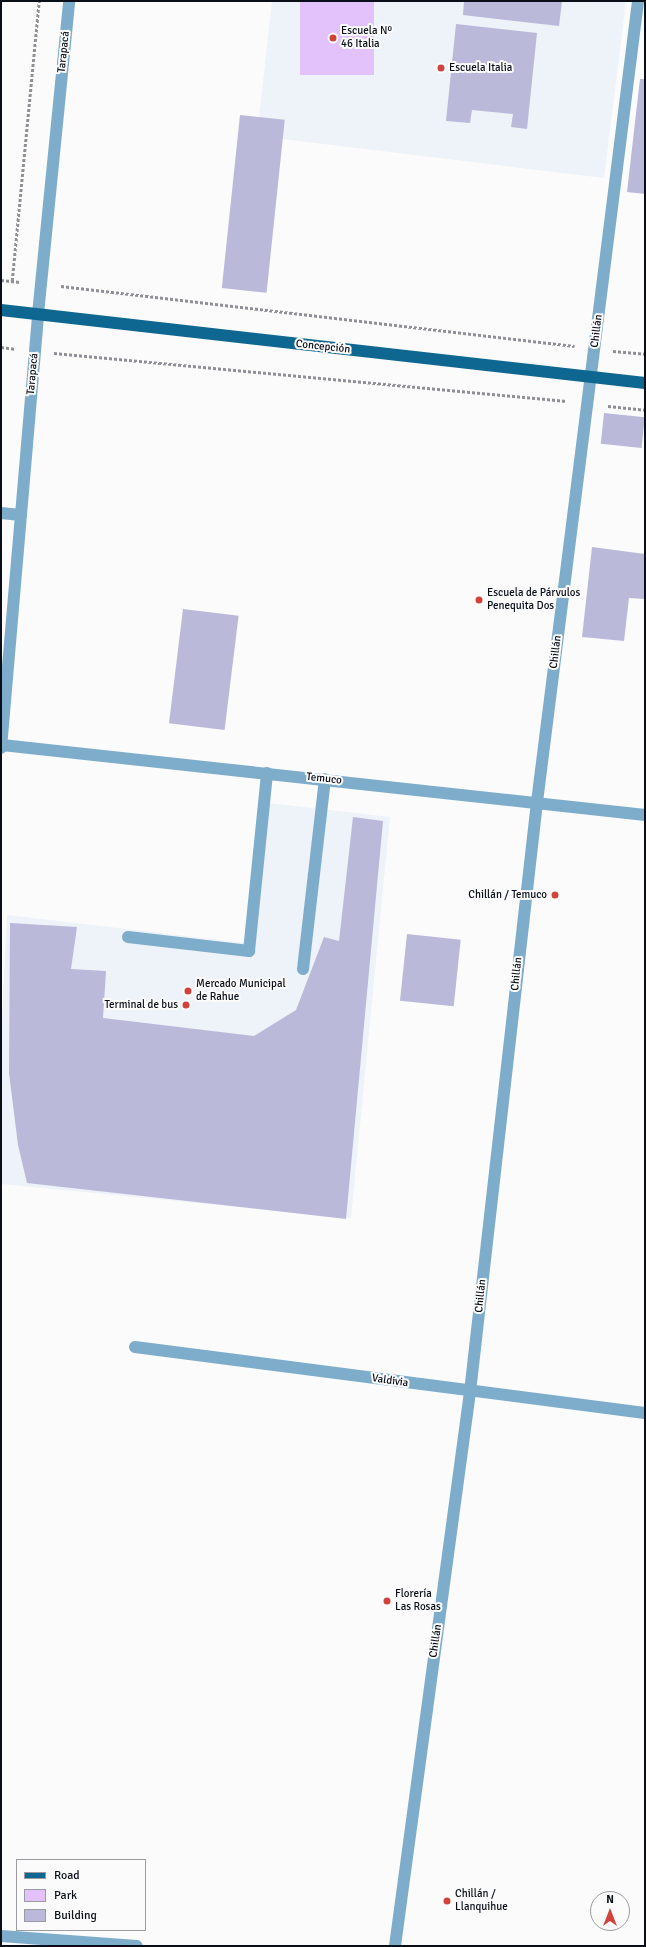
<!DOCTYPE html>
<meta charset="utf-8">
<style>
body{margin:0}
#map{position:relative;width:646px;height:1947px;overflow:hidden;background:#fbfbfb;font-family:Signika,sans-serif}
div>[style]{position:absolute}
[style*='--x']{left:calc(var(--x)*1px);top:calc(var(--y)*1px);width:calc(var(--w)*1px);rotate:calc(var(--a)*1deg)}
.built>*{inset:0;background:#eef2f9}
.green>*{inset:0;background:#e3c1fa;transform-origin:0 0}
.building>*{inset:0;background:#bab9d9;transform-origin:0 0}
.path>*{height:2.5px;margin-top:-1.25px;transform-origin:0;background:repeating-linear-gradient(90deg,#8e9095 0 3px,transparent 0 5px)}
.minor>*{height:12px;margin:-6px;padding:0 6px;transform-origin:6px;border-radius:6px;background:#7dadca}
.major>*{height:12px;margin:-6px;padding:0 6px;transform-origin:6px;border-radius:6px;background:#0d6790}
.dots>*{width:11px;height:11px;translate:-50% -50%;box-sizing:border-box;border:2px solid #fbfbfb;border-radius:50%}
span{translate:-50% -50%;white-space:nowrap;text-align:center;line-height:1.15;-webkit-text-stroke:4px #fbfbfb;paint-order:stroke}
.poi-label{font-size:11px;color:#090e18}
.left{translate:0 -50%;text-align:left}
.right{translate:-100% -50%;text-align:right}
.street-label{font-size:11px;color:#090e18}
.frame{position:absolute;inset:0;border:2px solid #090e18;pointer-events:none}
.legend{position:absolute;left:16px;top:1859px;width:130px;height:72px;box-sizing:border-box;background:#fbfbfb;border:1px solid #9a9ca0;margin:0;padding:5px 7px;list-style:none;font-size:12px;color:#090e18}
.legend li{display:flex;align-items:center;gap:8px;height:20px}
.legend b{width:20px;border:1px solid #9a9ca0}
.north{position:absolute;left:590px;top:1891px;width:40px;height:40px;box-sizing:border-box;background:#fbfbfb;border:1px solid #9a9ca0;border-radius:50%;rotate:0deg;font-size:11px;font-weight:700;line-height:16px;text-align:center;color:#090e18}
.north::after{content:'';display:block;margin:auto;width:14px;height:18px;background:#d0423a;clip-path:polygon(50% 0,100% 100%,50% 72%,0 100%)}
</style>
<div id="map">
<div class="built">
<i style="clip-path:polygon(272px 1px,626px 1px,604px 178px,257px 136px)"></i>
<i style="clip-path:polygon(260px 802px,390px 817px,351px 1218px,1px 1184px,1px 1039px,7px 915px,246px 943px)"></i>
</div>
<div class="green">
<i style="left:300px;top:1px;width:74px;height:74px"></i>
</div>
<div class="building">
<i style="clip-path:polygon(464px 1px,562px 1px,559px 26px,463px 15px)"></i>
<i style="clip-path:polygon(456px 24px,537px 33px,527px 129px,511px 127px,513px 114px,472px 110px,470px 123px,446px 121px)"></i>
<i style="clip-path:polygon(640px 79px,645px 79px,645px 194px,627px 192px)"></i>
<i style="left:240px;top:115px;width:45px;height:174px;rotate:6deg"></i>
<i style="left:604px;top:413px;width:41px;height:31px;rotate:6deg"></i>
<i style="clip-path:polygon(592px 547px,645px 554px,645px 599px,629px 598px,624px 641px,582px 637px)"></i>
<i style="left:183px;top:609px;width:56px;height:115px;rotate:7deg"></i>
<i style="clip-path:polygon(353px 817px,383px 821px,346px 1219px,27px 1183px,18px 1145px,9px 1073px,10px 923px,77px 927px,71px 969px,106px 971px,103px 1018px,254px 1036px,296px 1010px,324px 937px,339px 941px)"></i>
<i style="left:407px;top:934px;width:54px;height:67px;rotate:6deg"></i>
</div>
<div class="path">
<i style="--x:1;--y:280;--w:19;--a:6"></i>
<i style="--x:12;--y:281;--w:281;--a:-84.5"></i>
<i style="--x:61;--y:286;--w:517;--a:6.66"></i>
<i style="--x:1;--y:347;--w:15;--a:8"></i>
<i style="--x:613;--y:351;--w:32;--a:5"></i>
<i style="--x:54;--y:353;--w:515;--a:5.35"></i>
<i style="--x:608;--y:406;--w:37;--a:6"></i>
</div>
<div class="minor">
<i style="--x:1;--y:513;--w:20;--a:6"></i>
<i style="--x:2;--y:745;--w:647;--a:6.21"></i>
<i style="--x:1;--y:748;--w:436;--a:-85.1"></i>
<i style="--x:38;--y:314;--w:315;--a:-84.3"></i>
<i style="--x:128;--y:937;--w:122;--a:6.6"></i>
<i style="--x:249;--y:951;--w:179;--a:-84.2"></i>
<i style="--x:303;--y:969;--w:191;--a:-83.4"></i>
<i style="--x:135;--y:1347;--w:514;--a:7.37"></i>
<i style="--x:1;--y:1936;--w:136;--a:4.2"></i>
<i style="--x:395;--y:1946;--w:559;--a:-82.29"></i>
<i style="--x:470;--y:1392;--w:594;--a:-83.52"></i>
<i style="--x:537;--y:802;--w:807;--a:-82.81"></i>
</div>
<div class="major">
<i style="--x:1;--y:310;--w:648;--a:6.47"></i>
</div>
<div class="dots">
<i style="left:333px;top:38px;background:#d0423a"></i>
<i style="left:441px;top:68px;background:#d0423a"></i>
<i style="left:479px;top:600px;background:#d0423a"></i>
<i style="left:555px;top:895px;background:#d0423a"></i>
<i style="left:188px;top:991px;background:#d0423a"></i>
<i style="left:186px;top:1005px;background:#d0423a"></i>
<i style="left:387px;top:1601px;background:#d0423a"></i>
<i style="left:447px;top:1901px;background:#d0423a"></i>
</div>
<div class="poi-label">
<span class="left" style="left:341px;top:38px">Escuela Nº<br>46 Italia</span>
<span class="left" style="left:449px;top:68px">Escuela Italia</span>
<span class="left" style="left:487px;top:600px">Escuela de Párvulos<br>Penequita Dos</span>
<span class="right" style="left:547px;top:895px">Chillán / Temuco</span>
<span class="left" style="left:196px;top:991px">Mercado Municipal<br>de Rahue</span>
<span class="right" style="left:178px;top:1005px">Terminal de bus</span>
<span class="left" style="left:395px;top:1601px">Florería<br>Las Rosas</span>
<span class="left" style="left:455px;top:1901px">Chillán /<br>Llanquihue</span>
</div>
<div class="street-label">
<span style="left:64px;top:52px;rotate:-84deg">Tarapacá</span>
<span style="left:597px;top:331px;rotate:-83deg">Chillán</span>
<span style="left:323px;top:347px;rotate:6deg">Concepción</span>
<span style="left:33px;top:374px;rotate:-85deg">Tarapacá</span>
<span style="left:556px;top:652px;rotate:-83deg">Chillán</span>
<span style="left:324px;top:779px;rotate:6deg">Temuco</span>
<span style="left:517px;top:974px;rotate:-84deg">Chillán</span>
<span style="left:481px;top:1296px;rotate:-84deg">Chillán</span>
<span style="left:390px;top:1381px;rotate:8deg">Valdivia</span>
<span style="left:436px;top:1641px;rotate:-82deg">Chillán</span>
</div>
<div class="frame"></div>
<ul class="legend">
<li><b style="height:5px;background:#0d6790"></b>Road</li>
<li><b style="height:11px;background:#e3c1fa"></b>Park</li>
<li><b style="height:11px;background:#bab9d9"></b>Building</li>
</ul>
<div class="north">N</div>
</div>
